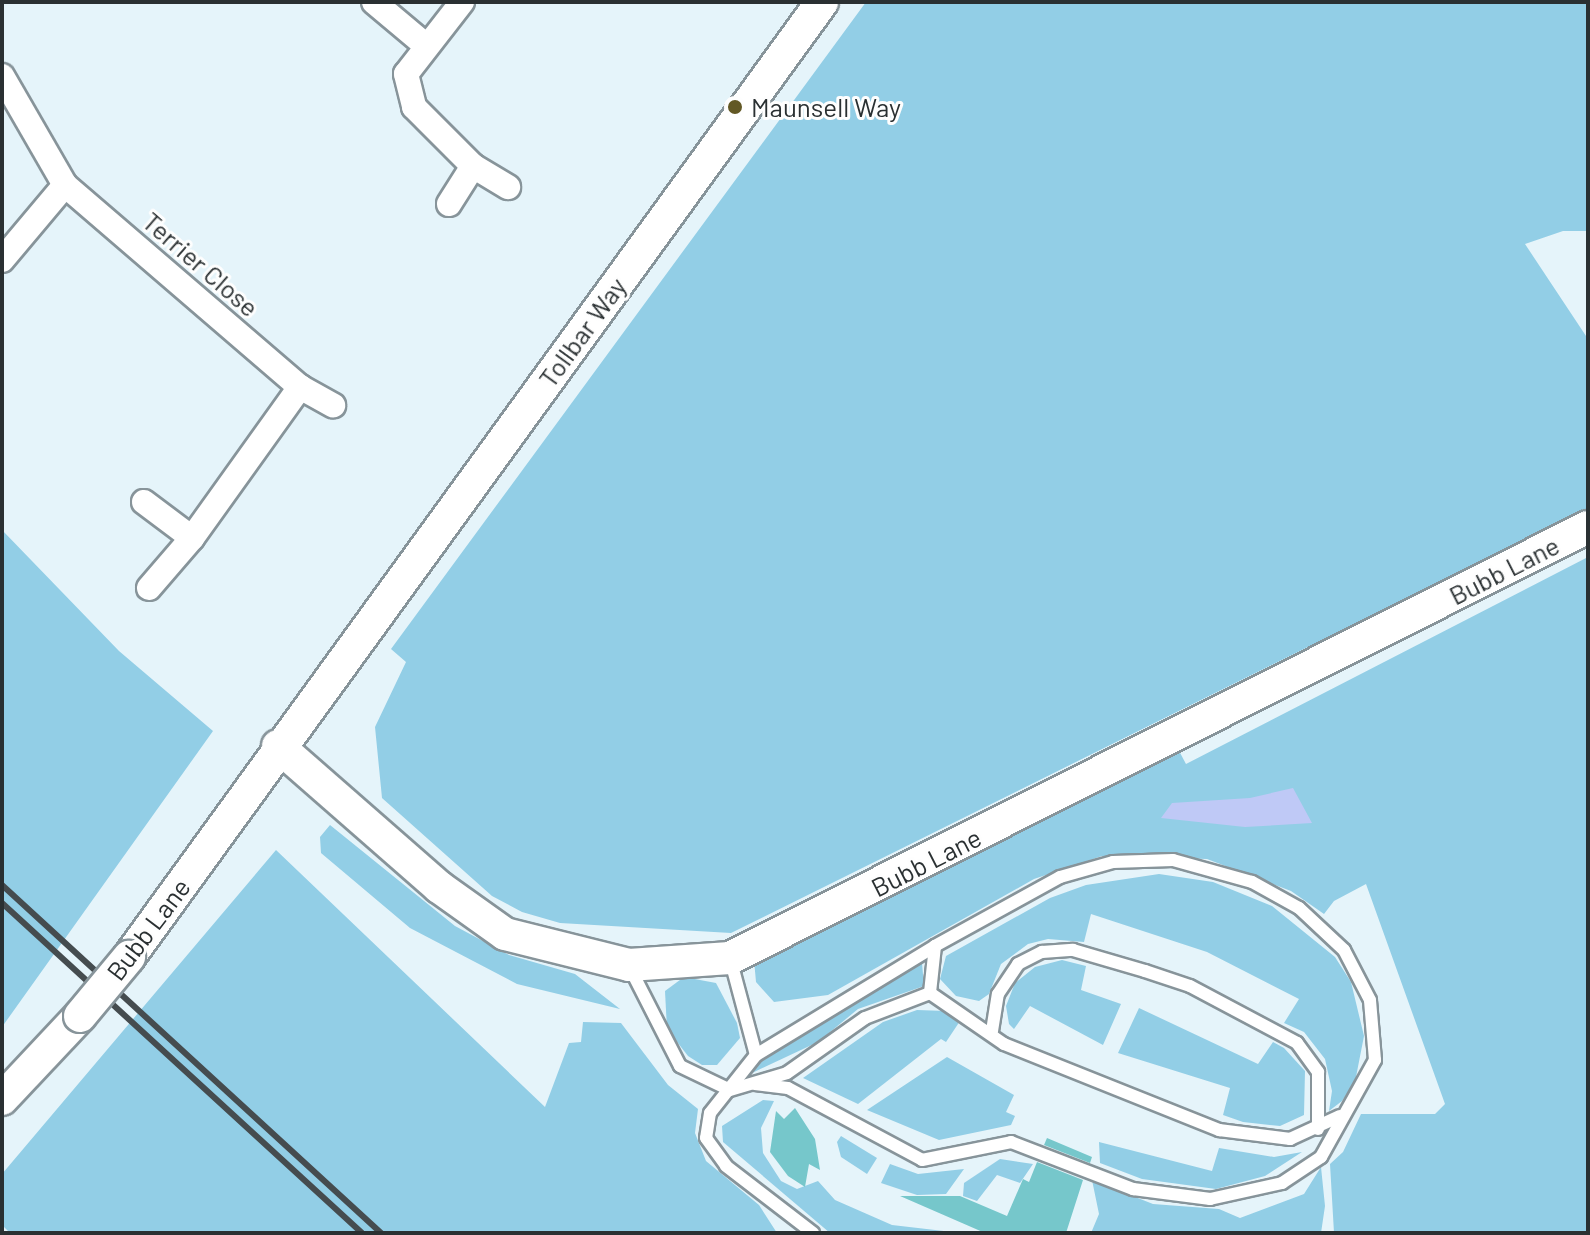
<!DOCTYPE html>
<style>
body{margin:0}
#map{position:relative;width:1590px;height:1235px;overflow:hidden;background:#e5f4fa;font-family:Barlow,sans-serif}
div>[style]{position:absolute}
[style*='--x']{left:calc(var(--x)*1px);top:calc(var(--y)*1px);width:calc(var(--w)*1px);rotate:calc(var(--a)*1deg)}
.green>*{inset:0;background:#92cee6}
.water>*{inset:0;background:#bfc9f6}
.building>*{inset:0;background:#76c7cb}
.roads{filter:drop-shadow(2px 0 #87949a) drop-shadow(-2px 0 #87949a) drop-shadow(0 2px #87949a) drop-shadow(0 -2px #87949a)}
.lane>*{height:12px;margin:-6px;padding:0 6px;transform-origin:6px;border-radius:6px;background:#fff}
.street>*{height:24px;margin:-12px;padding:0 12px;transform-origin:12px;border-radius:12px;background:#fff}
.secondary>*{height:32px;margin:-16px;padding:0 16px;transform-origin:16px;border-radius:16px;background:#fff}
.rail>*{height:6px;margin:-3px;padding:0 3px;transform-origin:3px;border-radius:3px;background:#454c4f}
.bridges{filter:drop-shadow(2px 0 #87949a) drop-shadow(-2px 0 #87949a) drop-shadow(0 2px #87949a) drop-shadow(0 -2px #87949a)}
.secondary-bridge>*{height:32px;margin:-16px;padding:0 16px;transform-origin:16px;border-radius:16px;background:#fff}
.dots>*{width:22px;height:22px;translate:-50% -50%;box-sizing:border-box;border:4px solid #fefefe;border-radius:50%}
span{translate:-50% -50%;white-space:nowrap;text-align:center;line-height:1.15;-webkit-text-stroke:6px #fefefe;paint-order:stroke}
.poi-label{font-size:26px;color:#2a3032}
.left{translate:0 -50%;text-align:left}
.street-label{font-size:26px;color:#2a3032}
.frame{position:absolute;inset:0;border:4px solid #2a3032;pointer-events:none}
</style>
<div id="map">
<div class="green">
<i style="clip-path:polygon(866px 2px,1588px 2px,1588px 231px,1563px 231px,1525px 244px,1588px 339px,1588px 508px,731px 933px,560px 923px,522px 912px,492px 896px,382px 798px,375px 727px,406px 662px,391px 649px)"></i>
<i style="clip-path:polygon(2px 530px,119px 651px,213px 731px,2px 1027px)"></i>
<i style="clip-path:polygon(1588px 557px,1588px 1233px,1334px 1233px,1330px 1164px,1343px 1152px,1361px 1114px,1435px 1114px,1445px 1104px,1366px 884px,1334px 901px,1324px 914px,1291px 891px,1207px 859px,1102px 856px,1034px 879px,828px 995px,774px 1002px,756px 982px,754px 960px,1178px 749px,1186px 764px)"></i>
<i style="clip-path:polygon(330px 825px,455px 926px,509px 955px,575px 974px,620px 1009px,517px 984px,410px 928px,321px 853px,320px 837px)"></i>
<i style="clip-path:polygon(276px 850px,545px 1107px,569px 1043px,581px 1042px,583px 1022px,621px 1023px,668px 1085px,698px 1109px,695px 1133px,706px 1161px,759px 1205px,777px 1233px,10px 1233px,2px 1225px,2px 1174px)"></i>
<i style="clip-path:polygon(1159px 874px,1213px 882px,1272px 906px,1335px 957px,1351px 982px,1364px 1036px,1355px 1082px,1342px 1101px,1329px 1111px,1332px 1091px,1325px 1059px,1304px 1032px,1284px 1023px,1299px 999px,1207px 952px,1091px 914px,1084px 942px,1048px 939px,1028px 944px,1001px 964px,989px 994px,979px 1001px,956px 996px,940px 979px,946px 956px,1050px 898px,1086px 885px)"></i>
<i style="clip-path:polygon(1062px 960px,1086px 966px,1081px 990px,1121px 1004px,1103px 1045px,1030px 1006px,1014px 1029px,1009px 1024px,1006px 1006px,1015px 983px,1035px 967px)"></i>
<i style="clip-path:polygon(922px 963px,924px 986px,858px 1009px,818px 1042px,752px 1073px,761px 1061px)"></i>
<i style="clip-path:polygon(684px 977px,716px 983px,737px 1023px,740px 1038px,717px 1065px,702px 1065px,688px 1056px,667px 1029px,665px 991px)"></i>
<i style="clip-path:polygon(1139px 1008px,1258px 1064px,1273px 1042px,1284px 1048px,1305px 1071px,1304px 1115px,1280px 1126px,1243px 1122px,1223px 1115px,1230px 1088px,1118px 1053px)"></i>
<i style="clip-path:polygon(917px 1010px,946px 1011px,960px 1021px,946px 1042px,941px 1039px,858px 1104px,803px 1078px,883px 1022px)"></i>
<i style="clip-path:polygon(947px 1057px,1014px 1095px,1006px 1112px,1015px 1116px,1011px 1125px,939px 1140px,867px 1110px)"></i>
<i style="clip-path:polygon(763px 1100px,774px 1101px,761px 1128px,763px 1153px,781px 1181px,797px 1189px,818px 1181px,835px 1200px,892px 1225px,961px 1233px,830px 1233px,723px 1142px,722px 1126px)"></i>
<i style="clip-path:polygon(841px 1136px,877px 1158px,867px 1174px,841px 1157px,837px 1142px)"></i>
<i style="clip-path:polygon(1099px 1142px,1212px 1171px,1219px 1148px,1274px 1157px,1302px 1152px,1265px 1176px,1216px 1189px,1142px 1179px,1100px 1163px)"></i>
<i style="clip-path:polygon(1000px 1159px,1033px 1164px,1020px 1183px,997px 1175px,977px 1201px,963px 1196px,964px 1183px)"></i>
<i style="clip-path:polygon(890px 1164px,918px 1174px,964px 1169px,946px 1194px,917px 1195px,881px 1183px)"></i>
<i style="clip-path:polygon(1321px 1167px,1325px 1206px,1321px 1233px,1091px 1233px,1099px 1214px,1092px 1180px,1153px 1204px,1219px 1209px,1240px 1218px,1304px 1194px)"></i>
</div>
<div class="water">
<i style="clip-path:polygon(1293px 788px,1312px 823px,1245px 827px,1161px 818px,1172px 803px,1250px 798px)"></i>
</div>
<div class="building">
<i style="clip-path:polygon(795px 1108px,815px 1139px,820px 1170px,809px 1164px,805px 1187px,788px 1176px,770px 1152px,776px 1111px,784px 1119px)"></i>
<i style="clip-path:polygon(1047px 1138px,1092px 1157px,1090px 1163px,1044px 1145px)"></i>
<i style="clip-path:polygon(1037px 1162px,1083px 1180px,1066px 1233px,985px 1233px,900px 1196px,960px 1196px,1007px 1216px,1023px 1179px,1029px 1182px)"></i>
</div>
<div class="roads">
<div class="lane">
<i style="--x:730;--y:958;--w:100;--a:75"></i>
<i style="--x:756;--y:1055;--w:210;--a:-31.3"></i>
<i style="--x:629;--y:966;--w:112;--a:63"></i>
<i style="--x:680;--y:1066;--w:55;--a:25.6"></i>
<i style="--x:730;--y:1090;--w:59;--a:-16.6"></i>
<i style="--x:787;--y:1073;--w:95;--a:-35.2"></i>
<i style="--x:865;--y:1018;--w:70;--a:-21"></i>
<i style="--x:930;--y:993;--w:90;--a:34.6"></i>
<i style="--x:1004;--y:1044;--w:232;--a:21.8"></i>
<i style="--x:1219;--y:1130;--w:72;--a:7.2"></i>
<i style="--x:1290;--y:1139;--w:55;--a:-24.7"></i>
<i style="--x:992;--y:1031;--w:37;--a:-81"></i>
<i style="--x:998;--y:994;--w:36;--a:-56"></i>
<i style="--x:1018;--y:964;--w:27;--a:-27"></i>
<i style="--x:1042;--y:952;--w:31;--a:-4"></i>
<i style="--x:1073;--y:950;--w:75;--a:16.3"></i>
<i style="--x:1145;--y:971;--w:47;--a:18.4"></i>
<i style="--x:1190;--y:986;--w:121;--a:28"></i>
<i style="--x:1297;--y:1043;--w:36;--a:54"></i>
<i style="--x:1318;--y:1072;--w:57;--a:90"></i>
<i style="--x:756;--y:1055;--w:74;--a:128.4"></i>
<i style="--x:710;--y:1113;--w:25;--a:99"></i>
<i style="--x:706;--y:1138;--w:34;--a:54"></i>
<i style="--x:726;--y:1166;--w:110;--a:37.6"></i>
<i style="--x:755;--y:1084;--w:33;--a:7"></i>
<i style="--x:788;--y:1088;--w:152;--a:28.2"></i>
<i style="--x:922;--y:1160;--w:91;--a:-11.4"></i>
<i style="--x:1011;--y:1142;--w:131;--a:21.1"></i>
<i style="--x:1133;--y:1189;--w:78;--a:7.4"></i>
<i style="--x:1210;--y:1199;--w:74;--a:-12.5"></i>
<i style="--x:1282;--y:1183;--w:47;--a:-33.7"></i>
<i style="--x:1321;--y:1157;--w:111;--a:-60.9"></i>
<i style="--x:1375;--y:1060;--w:60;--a:-94.8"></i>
<i style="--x:1370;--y:1000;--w:56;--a:-117.5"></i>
<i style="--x:1344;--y:950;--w:62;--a:-137"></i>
<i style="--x:1299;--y:908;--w:54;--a:-151"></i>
<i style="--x:1252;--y:882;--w:82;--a:-164.4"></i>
<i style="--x:1173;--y:860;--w:60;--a:178.1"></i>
<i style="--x:1113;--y:862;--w:55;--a:164.2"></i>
<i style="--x:1060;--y:877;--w:143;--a:151.1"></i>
<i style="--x:935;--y:946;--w:47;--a:96.1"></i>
</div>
<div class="street">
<i style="--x:374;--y:2;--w:65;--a:40"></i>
<i style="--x:462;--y:2;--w:91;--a:127.9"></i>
<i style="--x:406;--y:74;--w:34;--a:76"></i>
<i style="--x:414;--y:107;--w:83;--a:45"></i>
<i style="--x:473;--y:166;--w:41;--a:31"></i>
<i style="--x:2;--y:76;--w:126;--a:60"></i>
<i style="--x:65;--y:185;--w:310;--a:40.7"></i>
<i style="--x:300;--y:387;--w:38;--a:29"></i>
<i style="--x:449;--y:204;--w:45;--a:-57.7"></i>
<i style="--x:2;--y:260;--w:98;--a:-50"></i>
<i style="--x:144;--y:502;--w:60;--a:36.9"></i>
<i style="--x:149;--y:588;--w:66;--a:-49.3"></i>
<i style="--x:192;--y:538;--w:186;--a:-54.4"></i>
</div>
<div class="secondary">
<i style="--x:278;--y:746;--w:214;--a:41.2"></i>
<i style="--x:439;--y:887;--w:81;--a:35.5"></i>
<i style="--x:505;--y:934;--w:128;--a:14"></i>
<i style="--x:629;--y:965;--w:101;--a:-4"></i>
<i style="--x:730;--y:958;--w:960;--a:-26.67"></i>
<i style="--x:129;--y:957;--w:1180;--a:-54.03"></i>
<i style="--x:2;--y:1099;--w:114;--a:-46.8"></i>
</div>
</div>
<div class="rail">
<i style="--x:2;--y:885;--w:515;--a:42.56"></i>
<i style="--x:2;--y:903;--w:488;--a:42.5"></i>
</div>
<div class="bridges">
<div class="secondary-bridge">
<i style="--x:80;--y:1016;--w:77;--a:-50.3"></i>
</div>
</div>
<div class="dots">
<i style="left:735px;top:107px;background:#625825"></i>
</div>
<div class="poi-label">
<span class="left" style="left:751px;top:107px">Maunsell Way</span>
</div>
<div class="street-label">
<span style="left:201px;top:264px;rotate:41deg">Terrier Close</span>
<span style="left:582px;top:332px;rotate:-54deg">Tollbar Way</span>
<span style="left:1504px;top:570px;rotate:-27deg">Bubb Lane</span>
<span style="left:926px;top:862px;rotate:-27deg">Bubb Lane</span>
<span style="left:148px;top:929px;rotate:-53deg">Bubb Lane</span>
</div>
<div class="frame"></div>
</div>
